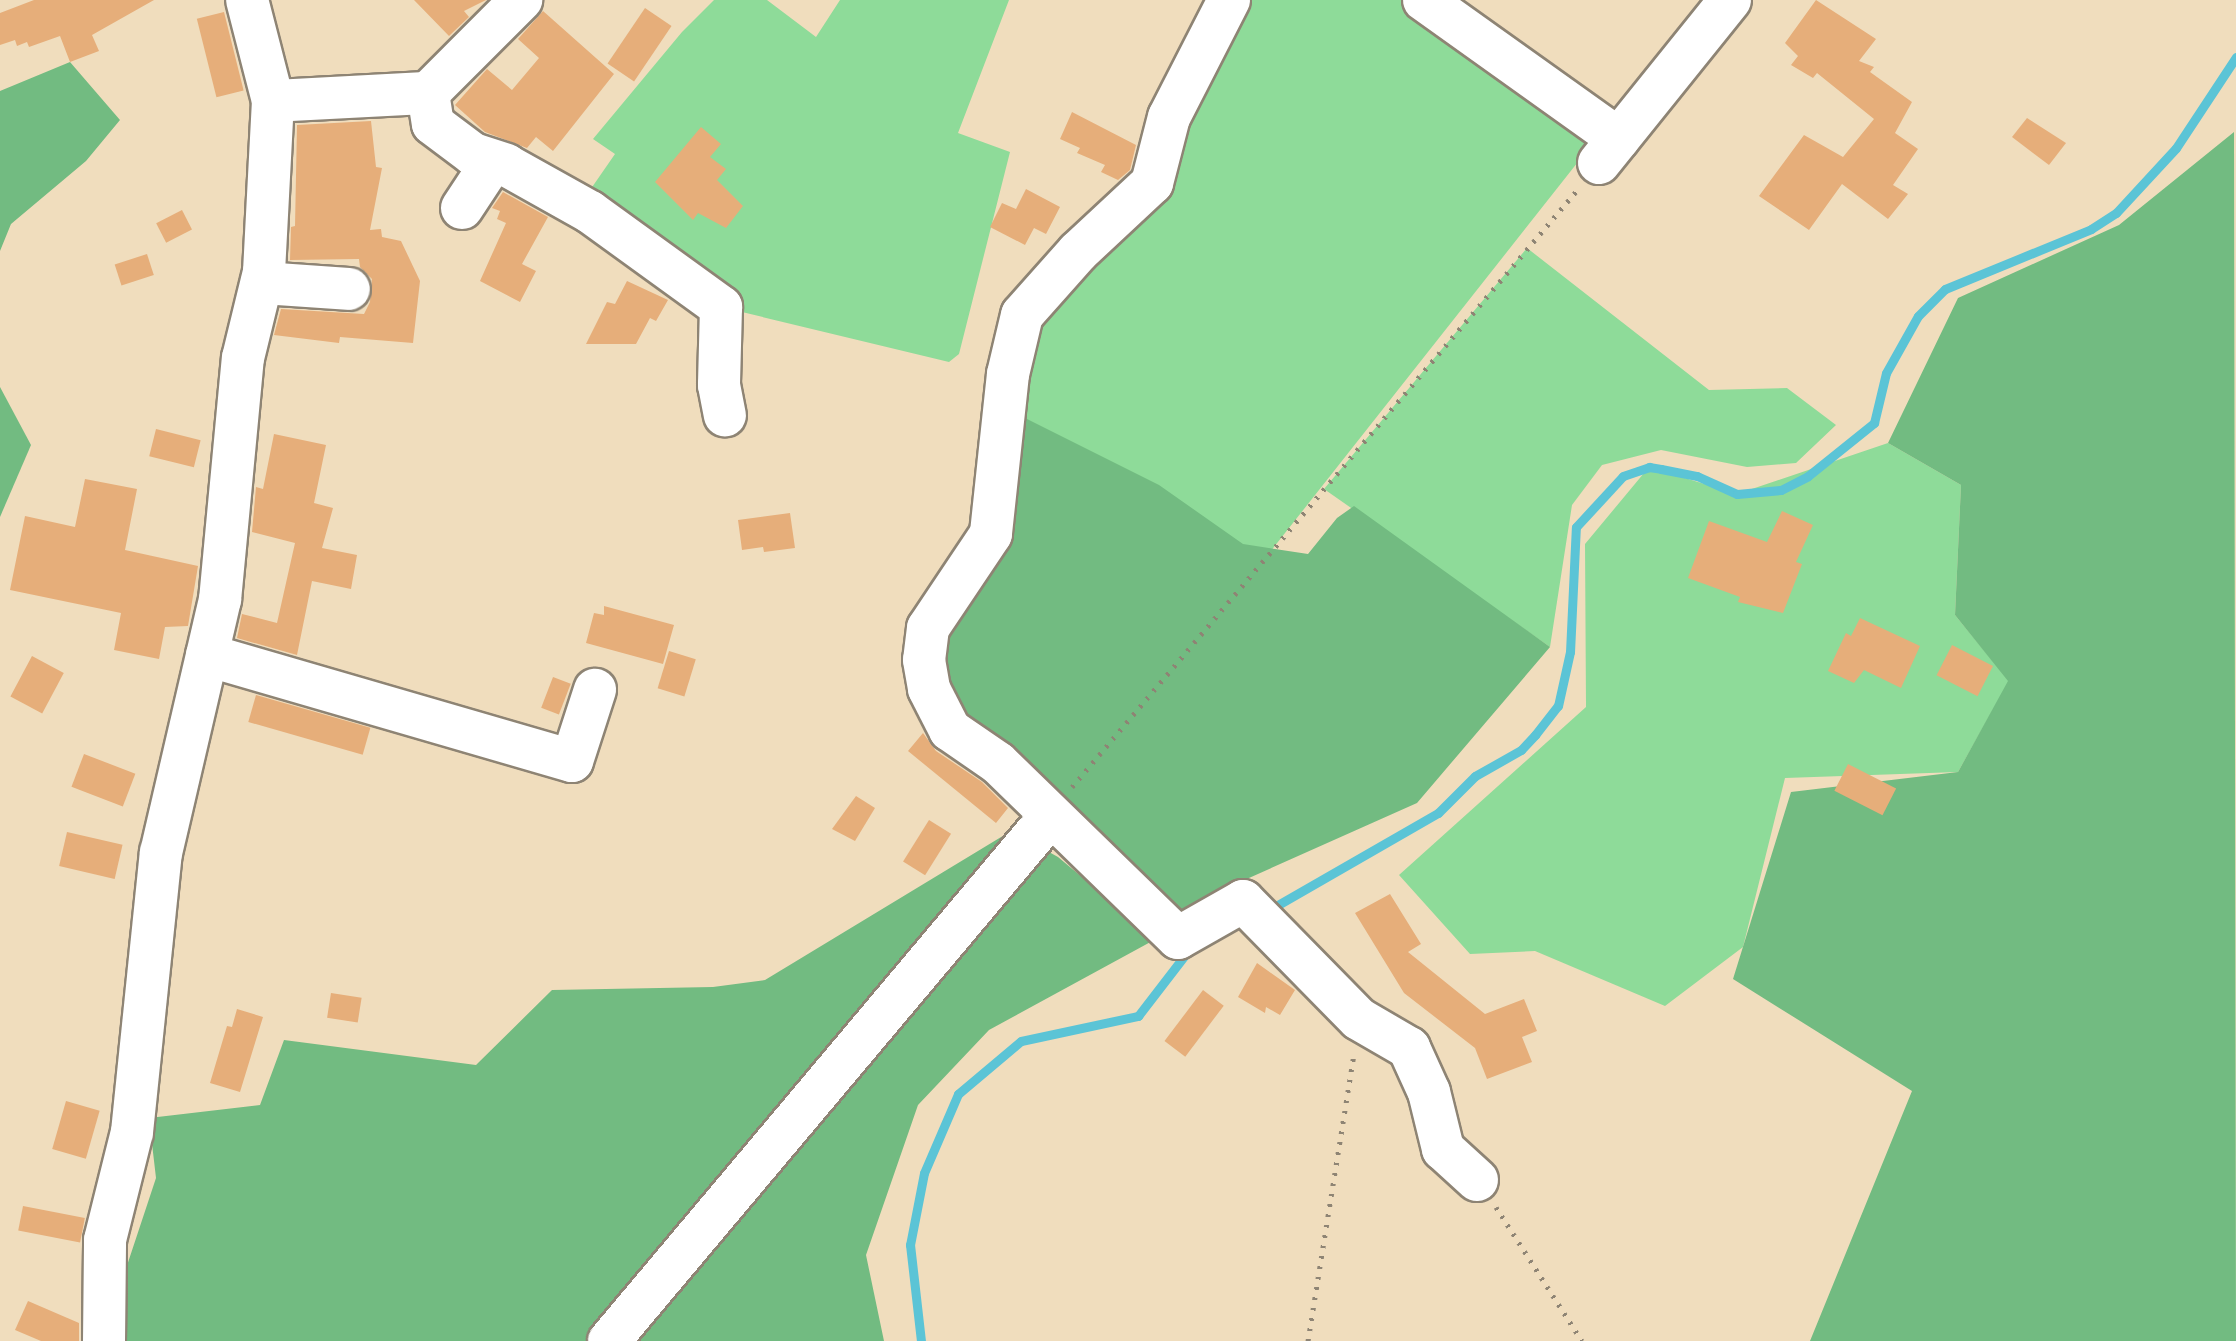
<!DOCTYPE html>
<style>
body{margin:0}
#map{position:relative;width:2236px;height:1341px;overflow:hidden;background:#f0ddbd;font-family:"IM FELL Great Primer",serif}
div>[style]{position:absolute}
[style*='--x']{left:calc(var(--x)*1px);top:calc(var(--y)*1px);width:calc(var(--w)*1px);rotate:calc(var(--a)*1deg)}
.green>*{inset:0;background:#8edb99}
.forest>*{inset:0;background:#72bb81}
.stream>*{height:9px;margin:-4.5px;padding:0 4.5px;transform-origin:4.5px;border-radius:4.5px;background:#5bc4d6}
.building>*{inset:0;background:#e6ae7a;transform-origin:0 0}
.path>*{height:5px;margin-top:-2.5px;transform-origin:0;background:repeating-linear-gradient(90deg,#8e8474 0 2.5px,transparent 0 10.5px)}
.roads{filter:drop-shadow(2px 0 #8e8474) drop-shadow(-2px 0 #8e8474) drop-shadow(0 2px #8e8474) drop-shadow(0 -2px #8e8474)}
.minor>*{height:42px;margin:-21px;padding:0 21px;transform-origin:21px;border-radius:21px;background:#fff}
span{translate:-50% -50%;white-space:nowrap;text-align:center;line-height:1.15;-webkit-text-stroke:8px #fbf7ec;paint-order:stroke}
</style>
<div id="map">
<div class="green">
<i style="clip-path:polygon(714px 0,767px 0,816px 37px,840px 0,1009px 0,958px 133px,1010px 152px,959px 354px,949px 362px,721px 307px,579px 206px,615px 154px,593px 139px,682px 32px)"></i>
<i style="clip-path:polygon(1238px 0,1424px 0,1604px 129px,1259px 566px,1005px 408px,1039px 320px,1174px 160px)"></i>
<i style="clip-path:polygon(1527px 248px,1709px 390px,1787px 388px,1836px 425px,1796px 463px,1747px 467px,1661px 450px,1602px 465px,1572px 505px,1550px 647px,1324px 489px)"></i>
<i style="clip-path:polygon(1888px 443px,1961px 485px,1955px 615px,2009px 681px,1958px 772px,1785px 778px,1743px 947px,1665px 1006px,1535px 951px,1470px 954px,1399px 875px,1586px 707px,1585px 544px,1649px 467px,1737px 494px)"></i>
</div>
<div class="forest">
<i style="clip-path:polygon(70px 62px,120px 120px,86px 161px,11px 224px,0 251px,0 91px)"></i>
<i style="clip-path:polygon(2234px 132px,2236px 1341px,1810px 1341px,1912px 1091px,1733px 979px,1791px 792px,1958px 772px,2008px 681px,1955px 615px,1961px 485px,1888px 443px,1958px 298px,2119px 225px)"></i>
<i style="clip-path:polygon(0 387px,31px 445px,0 517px)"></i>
<i style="clip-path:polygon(1005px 408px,1159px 485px,1243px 544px,1308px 554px,1337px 518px,1354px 506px,1550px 647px,1417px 803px,1222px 890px,1178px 938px,943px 715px,933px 637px,996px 551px)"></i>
<i style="clip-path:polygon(1011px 831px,1058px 857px,1156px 939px,989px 1030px,918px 1105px,866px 1255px,884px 1341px,102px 1341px,156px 1178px,149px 1118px,260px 1105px,284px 1040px,476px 1065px,552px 990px,713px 987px,765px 980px)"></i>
</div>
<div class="stream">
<i style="--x:1269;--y:910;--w:195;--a:-29.9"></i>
<i style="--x:1438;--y:813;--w:52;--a:-45"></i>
<i style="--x:1475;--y:776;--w:53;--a:-29.5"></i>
<i style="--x:1521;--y:750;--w:21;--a:-47"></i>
<i style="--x:1535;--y:735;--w:37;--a:-52"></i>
<i style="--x:1558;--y:706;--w:55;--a:-77.5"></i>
<i style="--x:1570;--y:652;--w:125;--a:-87.3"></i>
<i style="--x:1576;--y:527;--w:69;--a:-47.3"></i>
<i style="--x:1623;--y:476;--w:28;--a:-19"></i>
<i style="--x:1649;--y:467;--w:12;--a:9"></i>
<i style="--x:1661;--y:469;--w:37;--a:11"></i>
<i style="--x:1697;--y:476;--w:44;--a:24.2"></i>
<i style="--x:1737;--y:494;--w:44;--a:-5.2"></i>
<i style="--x:1781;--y:490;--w:30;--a:-27"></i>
<i style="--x:1808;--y:476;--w:85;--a:-38.8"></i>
<i style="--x:1874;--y:423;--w:51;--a:-76.5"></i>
<i style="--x:1886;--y:373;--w:65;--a:-60.7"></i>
<i style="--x:1918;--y:316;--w:38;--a:-45"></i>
<i style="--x:1945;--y:289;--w:158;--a:-22.3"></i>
<i style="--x:2091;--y:229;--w:30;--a:-33"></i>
<i style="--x:2116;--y:213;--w:88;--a:-47.3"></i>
<i style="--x:2176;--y:148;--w:109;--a:-56.6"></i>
<i style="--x:921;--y:1341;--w:97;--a:-96.5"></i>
<i style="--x:910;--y:1245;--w:73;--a:-79"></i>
<i style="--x:924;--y:1173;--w:86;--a:-66.7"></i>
<i style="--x:958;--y:1094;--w:82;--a:-40.1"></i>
<i style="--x:1021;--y:1041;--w:120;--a:-12.1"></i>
<i style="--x:1138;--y:1016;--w:82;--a:-52.4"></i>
</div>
<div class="building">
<i style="clip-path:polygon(34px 0,154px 0,92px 35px,99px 51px,70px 62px,60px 36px,29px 47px,27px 42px,17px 46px,15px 40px,0 45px,0 13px)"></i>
<i style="clip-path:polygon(414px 0,486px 0,464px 11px,469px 17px,449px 36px)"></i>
<i style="clip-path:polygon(1816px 0,1876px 39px,1859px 61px,1874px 67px,1870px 72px,1912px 102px,1895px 133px,1918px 149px,1893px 185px,1908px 194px,1888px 219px,1842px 184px,1809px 230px,1759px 196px,1804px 135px,1843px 157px,1874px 119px,1817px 73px,1813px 78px,1791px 65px,1798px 56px,1785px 43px)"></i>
<i style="left:645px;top:8px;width:32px;height:67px;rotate:34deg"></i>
<i style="clip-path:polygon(543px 11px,614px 74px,553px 151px,536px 137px,527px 148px,485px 132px,455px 105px,487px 69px,512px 90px,539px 58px,518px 39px)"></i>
<i style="left:224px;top:12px;width:81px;height:28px;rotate:76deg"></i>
<i style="clip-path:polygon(1072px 112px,1136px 145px,1130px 170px,1118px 180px,1101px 172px,1105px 165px,1077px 153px,1080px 148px,1060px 139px)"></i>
<i style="clip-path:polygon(2027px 118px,2066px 143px,2049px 165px,2012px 137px)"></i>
<i style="clip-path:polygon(371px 121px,376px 167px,382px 168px,370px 230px,381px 229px,382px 237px,401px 241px,420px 281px,413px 343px,340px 337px,339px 343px,274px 335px,281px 309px,364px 314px,370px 302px,372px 279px,360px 267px,359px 259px,290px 260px,291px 227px,295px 226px,297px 125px)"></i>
<i style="clip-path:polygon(701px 127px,721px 144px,710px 157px,726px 169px,717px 180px,743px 206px,726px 228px,698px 213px,693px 220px,655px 182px)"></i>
<i style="clip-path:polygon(1026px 189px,1060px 207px,1046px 234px,1034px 228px,1025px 245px,990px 227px,1002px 203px,1016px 209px)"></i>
<i style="clip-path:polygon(503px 192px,548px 217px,522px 264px,536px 271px,520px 302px,480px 281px,506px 223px,497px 219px,500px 211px,492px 208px)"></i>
<i style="left:182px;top:210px;width:22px;height:29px;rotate:63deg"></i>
<i style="left:147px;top:254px;width:22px;height:34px;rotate:72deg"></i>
<i style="clip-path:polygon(627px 281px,668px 300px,656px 321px,650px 318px,636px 344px,586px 344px,607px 302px,615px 304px)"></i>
<i style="left:156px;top:429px;width:46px;height:28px;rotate:14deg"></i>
<i style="clip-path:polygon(274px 434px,326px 445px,314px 503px,333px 508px,322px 548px,357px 555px,351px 589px,312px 581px,297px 655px,237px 638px,242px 614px,277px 623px,295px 543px,252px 532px,256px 487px,263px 489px)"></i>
<i style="clip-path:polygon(85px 479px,137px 489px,125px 550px,198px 566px,188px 626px,165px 627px,159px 659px,114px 650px,121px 613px,10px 590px,25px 516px,75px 527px)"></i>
<i style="clip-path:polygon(1782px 511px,1813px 525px,1796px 562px,1802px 564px,1783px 613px,1738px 602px,1740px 597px,1688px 578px,1709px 521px,1767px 542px)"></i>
<i style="clip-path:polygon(790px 513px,795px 548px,764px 552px,763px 547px,742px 550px,738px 520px)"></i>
<i style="clip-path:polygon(604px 606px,674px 625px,663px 664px,586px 643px,594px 613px,604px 615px)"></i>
<i style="clip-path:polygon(1860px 618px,1920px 646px,1901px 688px,1864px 670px,1854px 683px,1828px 671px,1846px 633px,1851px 636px)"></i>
<i style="left:1952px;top:645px;width:46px;height:34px;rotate:27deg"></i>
<i style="left:669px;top:651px;width:28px;height:39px;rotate:17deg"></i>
<i style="left:32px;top:656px;width:36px;height:46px;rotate:28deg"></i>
<i style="left:553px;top:677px;width:19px;height:33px;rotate:21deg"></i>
<i style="left:256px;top:695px;width:119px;height:28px;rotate:16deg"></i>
<i style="clip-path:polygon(923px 733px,936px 751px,982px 782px,1008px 808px,996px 823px,908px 751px)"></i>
<i style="left:84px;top:754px;width:55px;height:35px;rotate:21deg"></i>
<i style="left:1848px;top:764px;width:54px;height:30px;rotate:27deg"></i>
<i style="clip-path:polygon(856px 796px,875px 808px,855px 841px,832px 829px)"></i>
<i style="left:929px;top:820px;width:26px;height:49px;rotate:32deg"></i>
<i style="left:67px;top:832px;width:57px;height:35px;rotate:13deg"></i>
<i style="clip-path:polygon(1390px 894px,1421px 944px,1408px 952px,1485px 1014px,1524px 999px,1537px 1031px,1522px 1037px,1532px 1062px,1487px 1079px,1475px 1048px,1404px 993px,1355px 913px)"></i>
<i style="clip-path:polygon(1257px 963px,1295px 990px,1280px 1015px,1266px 1007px,1265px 1013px,1238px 997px)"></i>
<i style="left:1203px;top:990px;width:26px;height:64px;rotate:37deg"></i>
<i style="left:331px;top:993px;width:31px;height:25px;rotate:9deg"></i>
<i style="clip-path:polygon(237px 1009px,263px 1017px,240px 1092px,210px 1083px,227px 1026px,232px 1027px)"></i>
<i style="left:66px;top:1101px;width:35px;height:50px;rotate:16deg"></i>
<i style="left:23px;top:1206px;width:63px;height:25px;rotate:11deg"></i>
<i style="clip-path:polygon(28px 1301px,79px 1323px,79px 1341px,41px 1341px,15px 1330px)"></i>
</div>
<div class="path">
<i style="--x:1072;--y:787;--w:783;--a:-49.76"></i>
<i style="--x:1496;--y:1207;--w:159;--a:57.3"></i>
<i style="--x:1308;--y:1341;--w:292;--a:-80.9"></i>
</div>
<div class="roads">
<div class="minor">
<i style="--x:1229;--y:0;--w:131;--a:117.1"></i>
<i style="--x:1169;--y:117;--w:68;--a:104.4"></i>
<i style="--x:1152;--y:183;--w:101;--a:137"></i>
<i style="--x:1078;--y:252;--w:84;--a:131.6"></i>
<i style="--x:1022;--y:315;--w:61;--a:103.3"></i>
<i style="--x:1008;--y:374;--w:161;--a:96.1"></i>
<i style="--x:991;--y:534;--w:113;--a:123.8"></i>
<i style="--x:928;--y:628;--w:32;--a:97"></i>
<i style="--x:924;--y:660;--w:29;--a:80"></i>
<i style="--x:929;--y:689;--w:46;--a:62.9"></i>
<i style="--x:950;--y:730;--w:58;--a:34.5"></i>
<i style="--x:998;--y:763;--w:251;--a:44.2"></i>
<i style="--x:1178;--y:938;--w:75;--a:-29.6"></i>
<i style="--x:1243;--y:901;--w:165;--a:45.5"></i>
<i style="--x:1359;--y:1019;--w:58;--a:30.1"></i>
<i style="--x:1409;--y:1048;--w:48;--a:65.6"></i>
<i style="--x:1429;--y:1092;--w:59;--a:76.2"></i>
<i style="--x:1443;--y:1149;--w:46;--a:42.4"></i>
<i style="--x:1424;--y:0;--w:239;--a:35.5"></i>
<i style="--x:428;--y:93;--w:31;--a:81"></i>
<i style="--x:433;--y:124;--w:50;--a:36.9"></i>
<i style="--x:473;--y:154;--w:35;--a:18"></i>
<i style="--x:506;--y:165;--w:96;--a:29.2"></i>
<i style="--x:590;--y:212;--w:162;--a:35.9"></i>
<i style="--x:721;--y:307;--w:78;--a:91.5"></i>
<i style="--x:719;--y:385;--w:31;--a:79"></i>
<i style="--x:273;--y:101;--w:155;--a:-3"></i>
<i style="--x:428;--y:93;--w:132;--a:-45"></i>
<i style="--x:1599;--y:163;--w:209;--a:-51.2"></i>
<i style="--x:462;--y:208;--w:56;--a:-56.6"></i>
<i style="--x:262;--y:283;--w:87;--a:3.9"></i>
<i style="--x:207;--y:655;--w:380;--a:16.2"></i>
<i style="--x:572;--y:761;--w:75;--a:-72.1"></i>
<i style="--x:104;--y:1341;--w:101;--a:-89.4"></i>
<i style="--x:105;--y:1240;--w:111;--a:-76"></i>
<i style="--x:132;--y:1132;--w:281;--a:-84.1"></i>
<i style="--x:161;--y:853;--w:260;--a:-76.9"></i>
<i style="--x:220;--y:600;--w:243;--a:-84.6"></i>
<i style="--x:243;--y:358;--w:89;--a:-76.3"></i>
<i style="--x:264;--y:272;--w:171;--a:-87"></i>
<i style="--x:273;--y:101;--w:104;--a:-104.4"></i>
<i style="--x:609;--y:1341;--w:664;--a:-49.95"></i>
</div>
</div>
</div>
